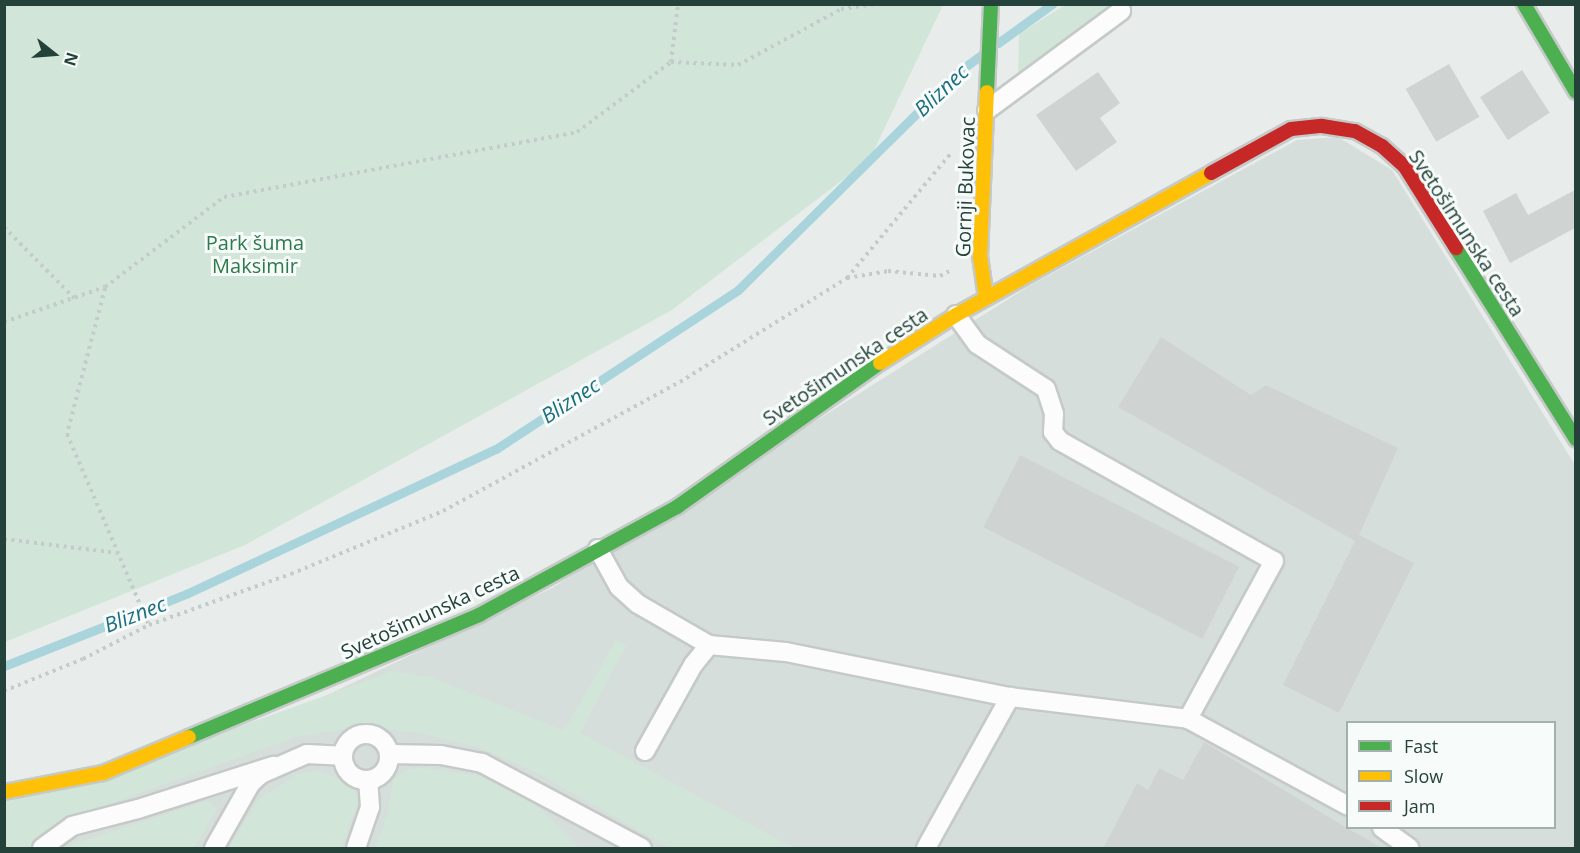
<!DOCTYPE html>
<meta charset="utf-8">
<style>
body{margin:0}
#map{position:relative;width:1580px;height:853px;overflow:hidden;background:#e8edeb;font-family:"Open Sans",sans-serif}
div>[style]{position:absolute}
[style*='--x']{left:calc(var(--x)*1px);top:calc(var(--y)*1px);width:calc(var(--w)*1px);rotate:calc(var(--a)*1deg)}
.built>*{inset:0;background:#d6dedb}
.green>*{inset:0;background:#d1e6d8}
.stream>*{height:9px;margin:-4.5px;padding:0 4.5px;transform-origin:4.5px;border-radius:4.5px;background:#a9d4db}
.building>*{inset:0;background:#cfd4d2;transform-origin:0 0}
.path>*{height:4px;margin-top:-2px;transform-origin:0;background:repeating-linear-gradient(90deg,#c3ccca 0 3px,transparent 0 7.5px)}
.roads{filter:drop-shadow(2px 0 #c5cac8) drop-shadow(-2px 0 #c5cac8) drop-shadow(0 2px #c5cac8) drop-shadow(0 -2px #c5cac8)}
.lane>*{height:18px;margin:-9px;padding:0 9px;transform-origin:9px;border-radius:9px;background:#fcfcfc}
.lane>.ring{margin:-9px;padding:0;box-sizing:content-box;background:none;border:18px solid #fcfcfc;border-radius:50%}
.fast>*{height:14px;margin:-7px;padding:0 7px;transform-origin:7px;border-radius:7px;background:#4caf50}
.slow>*{height:14px;margin:-7px;padding:0 7px;transform-origin:7px;border-radius:7px;background:#ffc107}
.jam>*{height:14px;margin:-7px;padding:0 7px;transform-origin:7px;border-radius:7px;background:#c62828}
span{translate:-50% -50%;white-space:nowrap;text-align:center;line-height:1.15;-webkit-text-stroke:6px #f7fbf9;paint-order:stroke}
.street-label{font-size:20px;color:#24423a}
.park-label{font-size:20px;color:#2d7a4b}
.water-label{font-size:21px;color:#1c6f80;font-style:italic}
.frame{position:absolute;inset:0;border:6px solid #24423a;pointer-events:none}
.legend{position:absolute;left:1346px;top:721px;width:210px;height:108px;box-sizing:border-box;background:#f7fbf9;border:2px solid #a3b1ad;margin:0;padding:8px 10px;list-style:none;font-size:18px;color:#24423a}
.legend li{display:flex;align-items:center;gap:12px;height:30px}
.legend b{width:30px;border:2px solid #a3b1ad}
.north{position:absolute;left:24px;top:24px;width:60px;height:60px;-webkit-text-stroke:4px #f7fbf9;paint-order:stroke;rotate:107deg;font-size:16px;font-weight:700;line-height:24px;text-align:center;color:#24423a}
.north::after{content:'';display:block;margin:auto;width:21px;height:27px;background:#24423a;clip-path:polygon(50% 0,100% 100%,50% 72%,0 100%)}
</style>
<div id="map">
<div class="built">
<i style="clip-path:polygon(evenodd,1338px 137px,1392px 170px,1575px 465px,1575px 848px,5px 848px,552px 588px,1029px 286px,1297px 140px,1338px 137px,1348px 722px,1554px 722px,1554px 828px,1348px 828px,1348px 722px)"></i>
</div>
<div class="green">
<i style="clip-path:polygon(5px 4px,943px 4px,943px 5px,870px 159px,672px 310px,245px 545px,5px 642px)"></i>
<i style="clip-path:polygon(1065px 5px,1116px 5px,1018px 76px,1019px 34px)"></i>
<i style="clip-path:polygon(616px 641px,626px 645px,580px 733px,794px 848px,670px 848px,536px 772px,481px 748px,417px 732px,357px 727px,298px 736px,64px 820px,29px 848px,5px 848px,5px 800px,182px 747px,394px 671px,432px 678px,564px 731px)"></i>
<i style="clip-path:polygon(423px 768px,480px 776px,532px 801px,579px 848px,375px 848px,388px 814px,393px 780px,406px 770px)"></i>
<i style="clip-path:polygon(317px 771px,343px 780px,356px 793px,358px 803px,341px 848px,229px 848px,259px 799px,298px 774px)"></i>
<i style="clip-path:polygon(203px 802px,211px 802px,216px 811px,194px 848px,62px 848px)"></i>
</div>
<div class="stream">
<i style="--x:998;--y:43;--w:67;--a:-35.8"></i>
<i style="--x:4;--y:666;--w:196;--a:-21.6"></i>
<i style="--x:186;--y:594;--w:342;--a:-25.1"></i>
<i style="--x:496;--y:449;--w:290;--a:-33.3"></i>
<i style="--x:738;--y:290;--w:310;--a:-44.7"></i>
<i style="--x:958;--y:72;--w:29;--a:-36"></i>
</div>
<div class="building">
<i style="left:1449px;top:64px;width:61px;height:50px;rotate:60deg"></i>
<i style="left:1522px;top:70px;width:51px;height:50px;rotate:57deg"></i>
<i style="clip-path:polygon(1098px 72px,1120px 103px,1100px 118px,1117px 142px,1076px 171px,1036px 115px)"></i>
<i style="clip-path:polygon(1575px 190px,1575px 228px,1510px 263px,1483px 211px,1516px 193px,1528px 215px)"></i>
<i style="clip-path:polygon(1161px 337px,1251px 395px,1266px 385px,1398px 448px,1359px 535px,1414px 563px,1339px 713px,1283px 685px,1355px 541px,1118px 407px)"></i>
<i style="left:1020px;top:455px;width:246px;height:81px;rotate:27deg"></i>
<i style="clip-path:polygon(1204px 742px,1347px 828px,1384px 849px,1103px 849px,1137px 783px,1148px 790px,1159px 768px,1183px 780px)"></i>
</div>
<div class="path">
<i style="--x:671;--y:62;--w:67;--a:2.6"></i>
<i style="--x:738;--y:65;--w:117;--a:-28.5"></i>
<i style="--x:841;--y:9;--w:35;--a:-8"></i>
<i style="--x:4;--y:227;--w:100;--a:45.4"></i>
<i style="--x:847;--y:278;--w:164;--a:-50.2"></i>
<i style="--x:105;--y:288;--w:151;--a:104.6"></i>
<i style="--x:67;--y:434;--w:208;--a:66.8"></i>
<i style="--x:4;--y:322;--w:107;--a:-19.1"></i>
<i style="--x:105;--y:287;--w:149;--a:-37.1"></i>
<i style="--x:224;--y:197;--w:359;--a:-10.4"></i>
<i style="--x:577;--y:132;--w:117;--a:-36.7"></i>
<i style="--x:671;--y:62;--w:58;--a:-83.1"></i>
<i style="--x:4;--y:539;--w:115;--a:7"></i>
<i style="--x:4;--y:691;--w:85;--a:-22.1"></i>
<i style="--x:83;--y:659;--w:74;--a:-27.3"></i>
<i style="--x:149;--y:625;--w:151;--a:-19.8"></i>
<i style="--x:291;--y:574;--w:165;--a:-22.5"></i>
<i style="--x:443;--y:511;--w:270;--a:-28.6"></i>
<i style="--x:680;--y:382;--w:197;--a:-31.9"></i>
<i style="--x:847;--y:278;--w:42;--a:-9.7"></i>
<i style="--x:888;--y:271;--w:52;--a:5.5"></i>
<i style="--x:940;--y:276;--w:11;--a:-27"></i>
</div>
<div class="roads">
<div class="lane">
<i style="--x:987;--y:110;--w:167;--a:-36.5"></i>
<i style="--x:956;--y:315;--w:36;--a:54"></i>
<i style="--x:977;--y:344;--w:82;--a:33.1"></i>
<i style="--x:1046;--y:389;--w:26;--a:72"></i>
<i style="--x:1054;--y:414;--w:18;--a:93"></i>
<i style="--x:1053;--y:432;--w:11;--a:52"></i>
<i style="--x:1060;--y:441;--w:245;--a:29.3"></i>
<i style="--x:1274;--y:561;--w:180;--a:118.6"></i>
<i style="--x:598;--y:549;--w:43;--a:61.1"></i>
<i style="--x:619;--y:587;--w:25;--a:42"></i>
<i style="--x:638;--y:604;--w:82;--a:30"></i>
<i class="ring" style="left:343px;top:734px;width:28px;height:28px"></i>
<i style="--x:645;--y:751;--w:98;--a:-60.8"></i>
<i style="--x:693;--y:665;--w:26;--a:-51"></i>
<i style="--x:709;--y:645;--w:77;--a:5.2"></i>
<i style="--x:786;--y:652;--w:228;--a:11.4"></i>
<i style="--x:389;--y:754;--w:52;--a:1.1"></i>
<i style="--x:441;--y:755;--w:42;--a:11"></i>
<i style="--x:482;--y:763;--w:181;--a:28"></i>
<i style="--x:1382;--y:828;--w:34;--a:36"></i>
<i style="--x:42;--y:848;--w:37;--a:-36"></i>
<i style="--x:72;--y:826;--w:68;--a:-14.4"></i>
<i style="--x:138;--y:809;--w:142;--a:-17.7"></i>
<i style="--x:214;--y:848;--w:75;--a:-60.4"></i>
<i style="--x:251;--y:783;--w:13;--a:-42"></i>
<i style="--x:261;--y:774;--w:50;--a:-23.5"></i>
<i style="--x:307;--y:754;--w:35;--a:3"></i>
<i style="--x:356;--y:848;--w:43;--a:-71.1"></i>
<i style="--x:370;--y:807;--w:27;--a:-94"></i>
<i style="--x:926;--y:848;--w:173;--a:-60.9"></i>
<i style="--x:1010;--y:697;--w:179;--a:7"></i>
<i style="--x:1188;--y:719;--w:182;--a:28.5"></i>
</div>
<div class="fast">
<i style="--x:1524;--y:4;--w:102;--a:59.4"></i>
<i style="--x:987;--y:92;--w:88;--a:-87.4"></i>
<i style="--x:1456;--y:248;--w:226;--a:57.9"></i>
<i style="--x:189;--y:737;--w:315;--a:-22.8"></i>
<i style="--x:479;--y:615;--w:226;--a:-28.6"></i>
<i style="--x:677;--y:507;--w:249;--a:-35.4"></i>
</div>
<div class="slow">
<i style="--x:986;--y:298;--w:42;--a:-98.1"></i>
<i style="--x:980;--y:256;--w:164;--a:-87.6"></i>
<i style="--x:880;--y:363;--w:90;--a:-32.3"></i>
<i style="--x:956;--y:315;--w:292;--a:-29.1"></i>
<i style="--x:4;--y:792;--w:101;--a:-10.9"></i>
<i style="--x:103;--y:773;--w:93;--a:-22.7"></i>
</div>
<div class="jam">
<i style="--x:1211;--y:173;--w:91;--a:-28.8"></i>
<i style="--x:1291;--y:129;--w:31;--a:-6"></i>
<i style="--x:1322;--y:126;--w:33;--a:9"></i>
<i style="--x:1355;--y:131;--w:31;--a:29"></i>
<i style="--x:1382;--y:146;--w:31;--a:42"></i>
<i style="--x:1405;--y:167;--w:96;--a:57.8"></i>
</div>
</div>
<div class="street-label">
<span style="left:965px;top:187px;rotate:-88deg">Gornji Bukovac</span>
<span style="left:1467px;top:233px;rotate:57deg">Svetošimunska cesta</span>
<span style="left:845px;top:366px;rotate:-34deg">Svetošimunska cesta</span>
<span style="left:430px;top:612px;rotate:-25deg">Svetošimunska cesta</span>
</div>
<div class="park-label">
<span style="left:255px;top:254px">Park šuma<br>Maksimir</span>
</div>
<div class="water-label">
<span style="left:941px;top:90px;rotate:-43deg">Bliznec</span>
<span style="left:570px;top:400px;rotate:-33deg">Bliznec</span>
<span style="left:135px;top:614px;rotate:-21deg">Bliznec</span>
</div>
<div class="frame"></div>
<ul class="legend">
<li><b style="height:8px;background:#4caf50"></b>Fast</li>
<li><b style="height:8px;background:#ffc107"></b>Slow</li>
<li><b style="height:8px;background:#c62828"></b>Jam</li>
</ul>
<div class="north">N</div>
</div>
